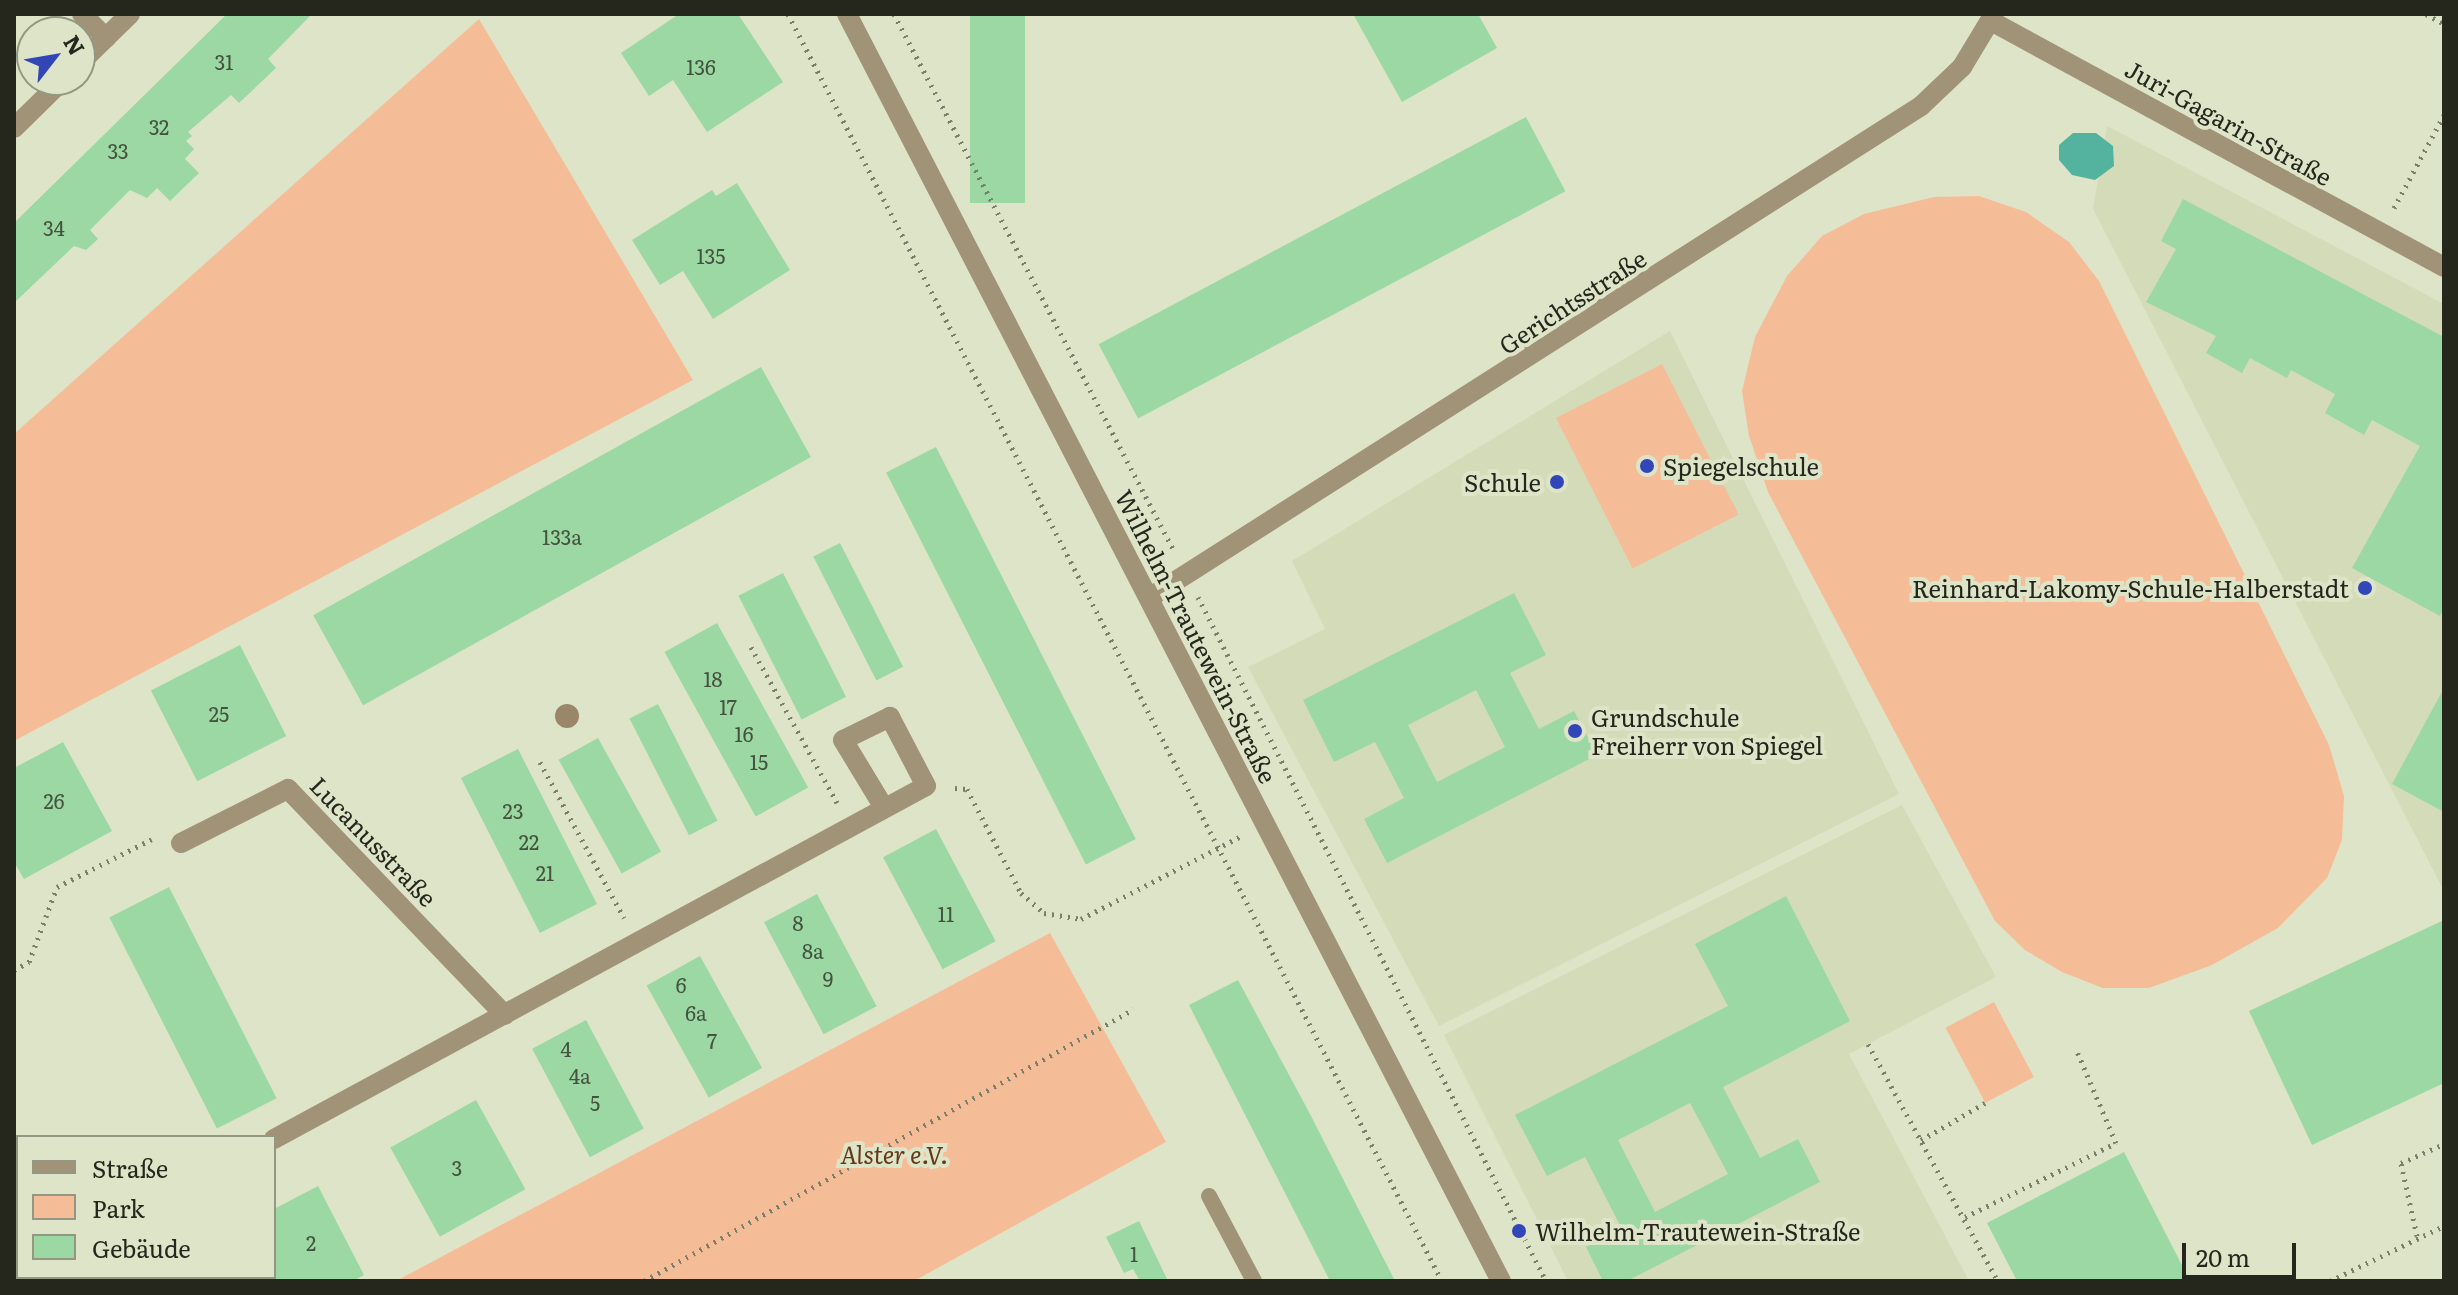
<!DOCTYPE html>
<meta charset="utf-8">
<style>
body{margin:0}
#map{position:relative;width:2458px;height:1295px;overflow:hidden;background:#dee4c8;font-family:Literata,serif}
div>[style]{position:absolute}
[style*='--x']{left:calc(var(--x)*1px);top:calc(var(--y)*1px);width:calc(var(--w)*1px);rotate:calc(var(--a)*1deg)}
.built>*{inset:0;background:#d4dbb8}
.green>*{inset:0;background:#f5bd97;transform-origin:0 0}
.water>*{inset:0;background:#53b39f}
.building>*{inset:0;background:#9cd8a3;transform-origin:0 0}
.path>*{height:5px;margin-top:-2.5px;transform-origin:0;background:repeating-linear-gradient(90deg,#7a7e6b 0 2px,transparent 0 8px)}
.lane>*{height:16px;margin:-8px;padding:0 8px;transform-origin:8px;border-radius:8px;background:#a09377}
.street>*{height:20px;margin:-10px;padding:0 10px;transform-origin:10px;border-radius:10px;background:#a09377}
.trees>*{width:24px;height:24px;margin:-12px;border-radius:50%;background:#9a8668}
.dots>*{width:22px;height:22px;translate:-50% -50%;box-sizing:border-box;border:4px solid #dee4c8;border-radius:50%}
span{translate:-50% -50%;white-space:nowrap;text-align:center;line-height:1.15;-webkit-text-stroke:8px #dee4c8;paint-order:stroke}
.number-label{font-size:20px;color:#43533e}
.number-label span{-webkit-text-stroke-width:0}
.street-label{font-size:24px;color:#25271c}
.poi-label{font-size:24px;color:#25271c}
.left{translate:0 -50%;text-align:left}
.right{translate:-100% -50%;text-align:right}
.park-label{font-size:24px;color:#633919;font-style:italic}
.frame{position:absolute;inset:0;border:16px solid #25271c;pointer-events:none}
.legend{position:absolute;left:16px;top:1135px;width:260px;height:144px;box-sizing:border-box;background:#dee4c8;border:2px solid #949883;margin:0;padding:10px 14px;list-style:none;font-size:24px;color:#25271c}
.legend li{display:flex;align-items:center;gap:16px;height:40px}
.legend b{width:40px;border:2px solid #949883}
.north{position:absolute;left:16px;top:16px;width:80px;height:80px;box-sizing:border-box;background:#dee4c8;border:2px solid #949883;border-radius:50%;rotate:59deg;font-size:22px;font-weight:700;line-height:32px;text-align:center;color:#25271c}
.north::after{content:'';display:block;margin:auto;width:28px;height:36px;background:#3246b8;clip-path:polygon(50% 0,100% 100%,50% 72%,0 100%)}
.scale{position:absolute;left:2182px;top:1243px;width:114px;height:36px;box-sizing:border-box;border:4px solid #25271c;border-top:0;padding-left:10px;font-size:24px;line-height:28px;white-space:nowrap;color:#25271c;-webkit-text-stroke:6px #dee4c8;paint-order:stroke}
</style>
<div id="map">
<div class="built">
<i style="clip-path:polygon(2107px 126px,2444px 304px,2444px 891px,2093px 209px)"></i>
<i style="clip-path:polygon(1670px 331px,1899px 794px,1439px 1026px,1248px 667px,1325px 629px,1292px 561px)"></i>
<i style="clip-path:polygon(1902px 805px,1996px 977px,1849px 1054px,1969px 1281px,1568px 1281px,1444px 1035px)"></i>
</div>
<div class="green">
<i style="clip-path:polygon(479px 19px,693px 380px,14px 741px,14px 434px)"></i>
<i style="clip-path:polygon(1979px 196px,2026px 212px,2069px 242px,2099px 281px,2329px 745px,2344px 796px,2342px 840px,2327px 878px,2278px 928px,2212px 965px,2149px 988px,2103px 988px,2062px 972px,2025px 950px,1995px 921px,1768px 492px,1749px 436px,1742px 391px,1755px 337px,1787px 276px,1822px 236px,1864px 214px,1934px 197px)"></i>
<i style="left:1662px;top:364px;width:169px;height:119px;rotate:63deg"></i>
<i style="clip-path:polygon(1050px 933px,1166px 1142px,914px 1281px,396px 1281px)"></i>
<i style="left:1994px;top:1002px;width:85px;height:55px;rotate:62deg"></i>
</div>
<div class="water">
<i style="clip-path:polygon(2073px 133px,2096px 133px,2113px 146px,2114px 166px,2095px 180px,2072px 175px,2059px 160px,2059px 145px)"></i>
</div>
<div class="building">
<i style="clip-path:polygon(227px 14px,312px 14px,268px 59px,276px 68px,239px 103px,231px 95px,188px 132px,192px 136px,186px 141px,194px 149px,185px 159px,199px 173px,170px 201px,157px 188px,147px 198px,130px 190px,90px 230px,98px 239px,86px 250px,74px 246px,14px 303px,14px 223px)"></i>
<i style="clip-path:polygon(679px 14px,738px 14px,783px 82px,707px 132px,673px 80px,649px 96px,621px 53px)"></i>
<i style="left:970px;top:14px;width:55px;height:189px"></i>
<i style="clip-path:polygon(1353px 14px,1478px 14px,1497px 48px,1402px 102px)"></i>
<i style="left:1526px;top:117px;width:84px;height:484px;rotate:62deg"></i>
<i style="clip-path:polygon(737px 183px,790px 270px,713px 319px,683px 271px,660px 285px,632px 240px,712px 190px,716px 196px)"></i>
<i style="clip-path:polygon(2183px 199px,2444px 337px,2444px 608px,2440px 616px,2352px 568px,2420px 446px,2372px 420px,2364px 435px,2325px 413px,2335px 394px,2291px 370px,2287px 378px,2250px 358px,2242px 373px,2206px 353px,2216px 336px,2146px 302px,2176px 249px,2161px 241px)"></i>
<i style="left:761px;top:367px;width:103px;height:512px;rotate:61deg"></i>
<i style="left:936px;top:447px;width:440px;height:56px;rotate:63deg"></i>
<i style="left:840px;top:543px;width:139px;height:30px;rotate:63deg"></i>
<i style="left:783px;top:573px;width:139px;height:50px;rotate:63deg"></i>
<i style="clip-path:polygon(evenodd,1514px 593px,1546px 655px,1510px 673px,1539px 729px,1574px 711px,1597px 755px,1387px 863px,1364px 819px,1404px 798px,1375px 742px,1334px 762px,1303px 700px,1514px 593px,1476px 690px,1505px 747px,1437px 782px,1408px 725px,1476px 690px)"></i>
<i style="left:717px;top:623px;width:188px;height:60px;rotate:61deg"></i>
<i style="left:240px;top:645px;width:102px;height:100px;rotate:63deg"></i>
<i style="clip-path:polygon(2444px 688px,2444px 812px,2392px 784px)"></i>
<i style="left:658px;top:704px;width:131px;height:32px;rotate:63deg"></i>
<i style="left:598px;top:738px;width:130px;height:45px;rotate:61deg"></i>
<i style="clip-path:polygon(63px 742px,112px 831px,24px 879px,14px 862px,14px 768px)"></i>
<i style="left:518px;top:749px;width:174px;height:64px;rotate:63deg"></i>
<i style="left:936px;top:829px;width:127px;height:60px;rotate:62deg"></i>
<i style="left:169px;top:887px;width:237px;height:67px;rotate:63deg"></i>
<i style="left:817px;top:894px;width:127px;height:60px;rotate:62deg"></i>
<i style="clip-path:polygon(evenodd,1786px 896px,1850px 1021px,1723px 1087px,1760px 1158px,1798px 1139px,1820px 1182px,1627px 1281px,1603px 1281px,1586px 1247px,1622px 1229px,1585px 1157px,1547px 1176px,1515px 1115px,1728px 1006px,1695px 944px,1786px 896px,1690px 1103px,1728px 1174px,1655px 1212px,1618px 1140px,1690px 1103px)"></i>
<i style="clip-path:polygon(2444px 920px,2444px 1083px,2312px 1145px,2249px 1011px)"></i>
<i style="left:700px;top:956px;width:128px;height:61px;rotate:61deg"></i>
<i style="clip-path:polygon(1238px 980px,1310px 1114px,1395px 1281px,1330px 1281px,1189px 1005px)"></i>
<i style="left:586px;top:1020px;width:123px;height:61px;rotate:62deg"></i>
<i style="left:476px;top:1100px;width:102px;height:98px;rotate:61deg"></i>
<i style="clip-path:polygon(2124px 1152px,2190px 1281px,2017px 1281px,1987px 1223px)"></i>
<i style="clip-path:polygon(318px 1186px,364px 1275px,353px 1281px,254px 1281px,252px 1277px,274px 1277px,274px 1209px)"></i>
<i style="clip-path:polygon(1139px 1221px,1168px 1281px,1140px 1281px,1133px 1269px,1124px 1273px,1106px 1237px)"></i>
</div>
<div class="path">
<i style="--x:788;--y:14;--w:1426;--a:62.7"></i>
<i style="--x:894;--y:14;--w:603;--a:62.46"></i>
<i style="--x:2426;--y:14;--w:21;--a:29"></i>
<i style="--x:2394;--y:208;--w:106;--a:-61.7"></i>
<i style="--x:1198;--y:597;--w:767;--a:63.03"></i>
<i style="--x:751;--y:647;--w:178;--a:61.1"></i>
<i style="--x:540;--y:762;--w:177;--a:61.7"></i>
<i style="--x:955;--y:788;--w:12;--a:5"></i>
<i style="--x:967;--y:789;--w:117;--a:62.6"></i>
<i style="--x:1021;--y:893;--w:30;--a:41"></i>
<i style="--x:1044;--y:913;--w:37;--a:9"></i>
<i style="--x:1081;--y:919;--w:180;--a:-27.4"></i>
<i style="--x:14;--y:970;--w:17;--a:-28"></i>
<i style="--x:29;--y:962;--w:80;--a:-69.5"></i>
<i style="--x:57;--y:887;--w:106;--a:-26.8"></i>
<i style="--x:1868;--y:1044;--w:270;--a:61.3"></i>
<i style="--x:1921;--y:1140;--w:74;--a:-30"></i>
<i style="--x:14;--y:1190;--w:9;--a:63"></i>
<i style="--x:1965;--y:1217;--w:168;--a:-26.1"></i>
<i style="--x:2116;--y:1143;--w:100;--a:-113"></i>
<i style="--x:2417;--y:1236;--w:75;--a:-102.4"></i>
<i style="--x:2401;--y:1163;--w:47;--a:-23.8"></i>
<i style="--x:644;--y:1281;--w:560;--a:-29.03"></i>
<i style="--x:2330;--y:1281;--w:127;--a:-25.8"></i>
</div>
<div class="lane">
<i style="--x:1209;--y:1196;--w:96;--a:62.1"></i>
</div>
<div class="street">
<i style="--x:82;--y:14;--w:34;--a:45"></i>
<i style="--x:847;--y:14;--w:1426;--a:62.7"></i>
<i style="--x:1991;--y:21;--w:515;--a:28.5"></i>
<i style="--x:80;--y:63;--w:70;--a:-44.4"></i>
<i style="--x:14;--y:128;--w:69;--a:-44.4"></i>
<i style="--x:1149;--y:598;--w:915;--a:-32.51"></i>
<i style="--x:1921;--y:106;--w:57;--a:-43.6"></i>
<i style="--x:1962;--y:67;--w:62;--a:-58.9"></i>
<i style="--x:181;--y:843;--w:120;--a:-26.8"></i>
<i style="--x:288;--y:789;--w:313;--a:46.2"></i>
<i style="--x:274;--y:1139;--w:741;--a:-28.43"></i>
<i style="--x:926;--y:786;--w:78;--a:-117.6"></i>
<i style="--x:890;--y:717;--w:52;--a:153.9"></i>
<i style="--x:843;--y:740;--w:77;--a:58.8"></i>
<i style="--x:14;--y:1281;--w:7;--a:-34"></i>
</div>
<div class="trees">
<i style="left:567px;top:716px"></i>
</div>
<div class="dots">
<i style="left:1647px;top:466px;background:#3246b8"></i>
<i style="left:1557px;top:482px;background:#3246b8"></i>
<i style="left:2365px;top:588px;background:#3246b8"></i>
<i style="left:1575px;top:731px;background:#3246b8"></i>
<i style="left:1519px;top:1231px;background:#3246b8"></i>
</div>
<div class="number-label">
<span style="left:224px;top:61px">31</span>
<span style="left:701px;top:66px">136</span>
<span style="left:159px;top:126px">32</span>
<span style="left:118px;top:150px">33</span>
<span style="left:54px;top:227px">34</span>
<span style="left:711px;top:255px">135</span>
<span style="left:562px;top:536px">133a</span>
<span style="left:713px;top:678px">18</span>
<span style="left:728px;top:706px">17</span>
<span style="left:219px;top:713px">25</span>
<span style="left:744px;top:733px">16</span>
<span style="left:759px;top:761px">15</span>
<span style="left:54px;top:800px">26</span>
<span style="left:513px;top:810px">23</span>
<span style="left:529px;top:841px">22</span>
<span style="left:545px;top:872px">21</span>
<span style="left:946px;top:913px">11</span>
<span style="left:798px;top:922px">8</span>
<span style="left:813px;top:950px">8a</span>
<span style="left:828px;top:978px">9</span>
<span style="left:681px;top:984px">6</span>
<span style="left:696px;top:1012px">6a</span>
<span style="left:712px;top:1040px">7</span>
<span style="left:566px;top:1048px">4</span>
<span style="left:580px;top:1075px">4a</span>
<span style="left:595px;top:1102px">5</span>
<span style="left:457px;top:1167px">3</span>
<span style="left:311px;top:1242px">2</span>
<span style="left:1134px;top:1253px">1</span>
</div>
<div class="street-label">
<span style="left:2229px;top:122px;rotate:29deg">Juri-Gagarin-Straße</span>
<span style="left:1572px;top:301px;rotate:-33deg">Gerichtsstraße</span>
<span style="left:1197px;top:636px;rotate:63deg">Wilhelm-Trautewein-Straße</span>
<span style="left:374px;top:841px;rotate:46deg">Lucanusstraße</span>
</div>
<div class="poi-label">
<span class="left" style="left:1663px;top:466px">Spiegelschule</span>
<span class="right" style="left:1541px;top:482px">Schule</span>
<span class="right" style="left:2349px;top:588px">Reinhard-Lakomy-Schule-Halberstadt</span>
<span class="left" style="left:1591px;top:731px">Grundschule<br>Freiherr von Spiegel</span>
<span class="left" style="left:1535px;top:1231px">Wilhelm-Trautewein-Straße</span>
</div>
<div class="park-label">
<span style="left:894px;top:1154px">Alster e.V.</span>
</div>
<div class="frame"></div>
<ul class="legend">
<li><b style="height:10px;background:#a09377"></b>Straße</li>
<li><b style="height:22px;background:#f5bd97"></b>Park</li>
<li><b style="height:22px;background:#9cd8a3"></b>Gebäude</li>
</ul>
<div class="north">N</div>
<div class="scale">20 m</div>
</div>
